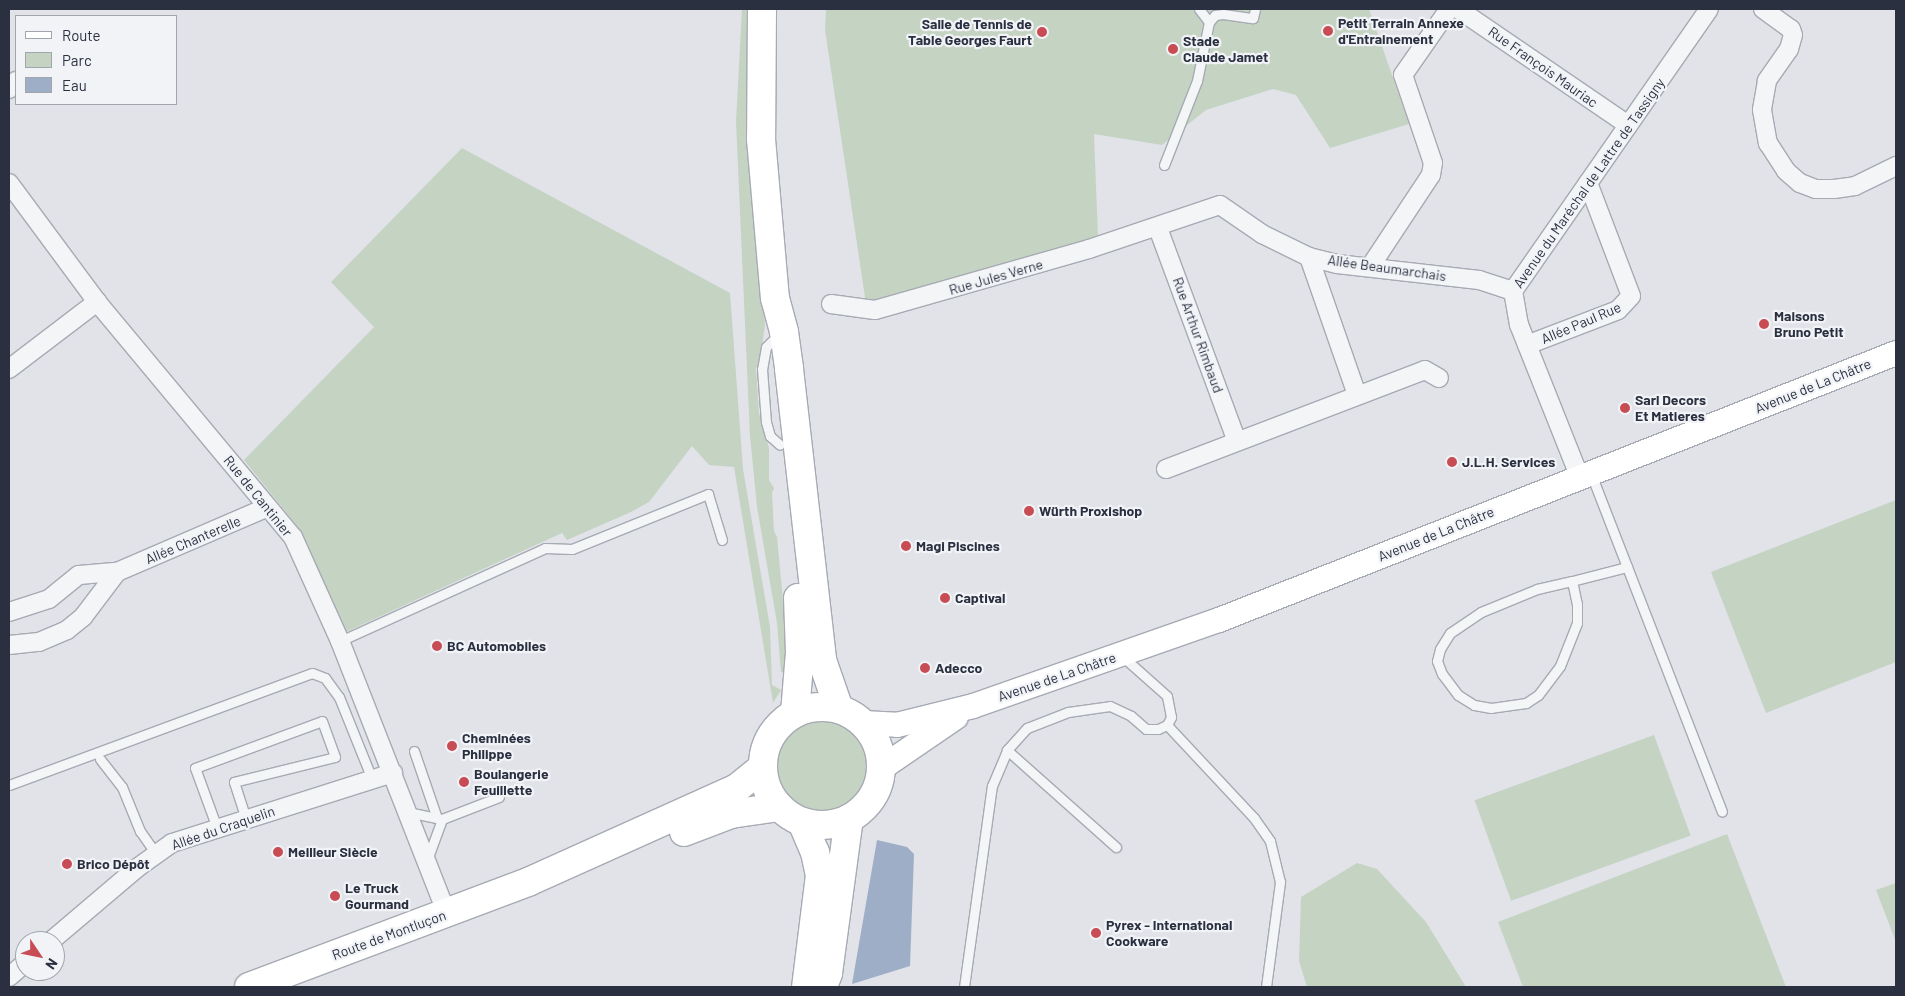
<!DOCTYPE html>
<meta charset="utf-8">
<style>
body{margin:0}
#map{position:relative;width:1905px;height:996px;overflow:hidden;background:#e1e3e9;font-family:Barlow,sans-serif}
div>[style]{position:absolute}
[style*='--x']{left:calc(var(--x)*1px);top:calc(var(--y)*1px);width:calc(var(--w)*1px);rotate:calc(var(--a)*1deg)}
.green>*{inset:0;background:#c5d3c3;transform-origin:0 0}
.round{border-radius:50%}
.water>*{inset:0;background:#9eaec7}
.roads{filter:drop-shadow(1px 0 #a6aab3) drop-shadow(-1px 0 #a6aab3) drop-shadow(0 1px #a6aab3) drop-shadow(0 -1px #a6aab3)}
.service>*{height:9px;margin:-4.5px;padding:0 4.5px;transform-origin:4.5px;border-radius:4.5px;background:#f4f5f7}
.minor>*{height:18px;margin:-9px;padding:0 9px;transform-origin:9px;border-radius:9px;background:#f4f5f7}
.secondary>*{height:24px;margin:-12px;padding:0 12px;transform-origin:12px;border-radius:12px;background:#fff}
.primary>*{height:28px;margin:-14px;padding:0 14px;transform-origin:14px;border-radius:14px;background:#fff}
.primary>.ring{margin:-14px;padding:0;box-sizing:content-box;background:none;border:28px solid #fff;border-radius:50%}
.dots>*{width:14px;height:14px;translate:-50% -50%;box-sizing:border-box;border:2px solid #f1f3f7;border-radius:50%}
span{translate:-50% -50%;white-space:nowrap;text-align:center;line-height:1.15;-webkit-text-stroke:4.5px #f1f3f7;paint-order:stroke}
.poi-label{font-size:14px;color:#2a3040;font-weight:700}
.left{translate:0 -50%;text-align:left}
.right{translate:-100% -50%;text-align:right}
.street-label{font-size:14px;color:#2a3040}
.frame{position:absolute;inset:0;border:10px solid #2a3040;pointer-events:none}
.legend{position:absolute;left:15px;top:15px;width:162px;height:90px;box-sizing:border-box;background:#f1f3f7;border:1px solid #a1a5ae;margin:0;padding:6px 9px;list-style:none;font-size:15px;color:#2a3040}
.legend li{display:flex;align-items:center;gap:10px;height:25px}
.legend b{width:25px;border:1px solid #a1a5ae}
.north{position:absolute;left:15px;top:931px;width:50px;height:50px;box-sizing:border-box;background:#f1f3f7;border:1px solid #a1a5ae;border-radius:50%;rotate:124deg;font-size:14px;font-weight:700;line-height:20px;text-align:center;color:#2a3040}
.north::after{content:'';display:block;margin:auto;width:18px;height:22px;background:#c84c53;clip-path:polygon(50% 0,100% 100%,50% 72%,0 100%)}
</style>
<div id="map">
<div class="green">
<i style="clip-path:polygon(742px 9px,753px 9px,758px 242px,765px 324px,760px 362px,756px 368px,759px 413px,769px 448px,769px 480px,774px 488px,772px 493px,774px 531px,777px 537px,790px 674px,781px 672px,777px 623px,757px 507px,750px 436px,736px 122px)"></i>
<i style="clip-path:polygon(826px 9px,1369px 9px,1409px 124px,1330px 148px,1296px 95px,1273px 89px,1206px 110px,1162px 145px,1094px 134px,1098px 237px,866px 304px,825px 30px)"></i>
<i style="clip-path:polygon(462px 148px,730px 293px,743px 469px,770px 627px,772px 685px,781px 690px,773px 703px,734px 467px,709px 465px,692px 446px,649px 502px,631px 512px,567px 540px,562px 533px,346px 632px,298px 527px,244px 460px,374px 327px,331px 282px)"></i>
<i style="clip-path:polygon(1896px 500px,1896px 662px,1766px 713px,1711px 572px)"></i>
<i class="round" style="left:763px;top:707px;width:118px;height:118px"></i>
<i style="left:1654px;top:735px;width:107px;height:191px;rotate:70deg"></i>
<i style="clip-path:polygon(1727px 834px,1786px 987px,1523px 987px,1498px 922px)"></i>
<i style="clip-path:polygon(1357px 863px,1377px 869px,1426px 922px,1466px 987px,1307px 987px,1299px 961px,1301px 897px)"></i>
<i style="clip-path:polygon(1896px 883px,1896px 942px,1876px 890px)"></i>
</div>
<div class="water">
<i style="clip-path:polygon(877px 840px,907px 847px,914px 854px,910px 966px,852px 984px)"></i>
</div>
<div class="roads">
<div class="service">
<i style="--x:1199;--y:9;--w:16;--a:52"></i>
<i style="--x:1164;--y:165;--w:90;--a:-68.6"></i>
<i style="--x:1197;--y:81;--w:60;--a:-78.5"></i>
<i style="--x:1209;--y:22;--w:9;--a:-49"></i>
<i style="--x:1215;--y:15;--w:8;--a:-7"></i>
<i style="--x:1223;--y:14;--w:30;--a:8"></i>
<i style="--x:1253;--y:18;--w:9;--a:-77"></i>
<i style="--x:772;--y:341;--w:8;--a:135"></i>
<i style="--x:766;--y:347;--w:22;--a:100"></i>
<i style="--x:762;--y:369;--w:53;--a:85.7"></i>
<i style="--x:766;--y:422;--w:15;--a:74"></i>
<i style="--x:770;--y:436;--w:13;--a:42"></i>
<i style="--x:1591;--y:474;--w:362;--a:68.8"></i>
<i style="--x:1572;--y:581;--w:24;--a:78"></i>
<i style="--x:1577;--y:604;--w:19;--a:90"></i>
<i style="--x:1577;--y:623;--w:46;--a:111.6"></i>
<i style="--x:1560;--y:666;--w:36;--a:127"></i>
<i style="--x:1538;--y:695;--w:14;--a:146"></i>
<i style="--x:1526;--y:703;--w:35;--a:172"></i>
<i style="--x:1491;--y:708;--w:17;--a:-170"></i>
<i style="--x:1474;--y:705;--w:19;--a:-148"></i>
<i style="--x:1458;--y:695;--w:26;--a:-127"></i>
<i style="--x:1442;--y:674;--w:14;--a:-111"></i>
<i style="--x:1437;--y:661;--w:12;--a:-76"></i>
<i style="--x:1440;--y:649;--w:19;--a:-58"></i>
<i style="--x:1450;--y:633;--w:37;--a:-34"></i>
<i style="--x:1481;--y:612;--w:61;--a:-22.3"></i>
<i style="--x:1537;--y:589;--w:36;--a:-13"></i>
<i style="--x:1572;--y:581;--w:57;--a:-14.3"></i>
<i style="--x:340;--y:641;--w:225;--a:-24.4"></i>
<i style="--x:545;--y:548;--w:27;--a:2"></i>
<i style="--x:572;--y:549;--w:147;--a:-22"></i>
<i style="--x:708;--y:494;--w:48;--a:73.1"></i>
<i style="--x:1167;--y:725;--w:127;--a:46.9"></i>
<i style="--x:1254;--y:818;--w:28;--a:55"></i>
<i style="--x:1270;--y:841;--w:42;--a:76.3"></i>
<i style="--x:1280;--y:882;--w:106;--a:97.6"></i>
<i style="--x:1007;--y:750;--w:146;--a:41.7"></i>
<i style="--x:414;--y:751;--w:71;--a:71.1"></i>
<i style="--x:100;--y:759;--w:36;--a:52"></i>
<i style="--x:122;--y:787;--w:48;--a:67.8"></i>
<i style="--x:140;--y:831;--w:28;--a:55"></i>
<i style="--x:9;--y:785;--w:323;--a:-20.3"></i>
<i style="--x:312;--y:673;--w:14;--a:21"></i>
<i style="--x:325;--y:678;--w:24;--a:54"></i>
<i style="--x:339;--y:697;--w:88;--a:68.1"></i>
<i style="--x:408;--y:812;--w:33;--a:12"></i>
<i style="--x:217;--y:828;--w:64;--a:-110.1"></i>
<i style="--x:195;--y:768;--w:135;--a:-20.3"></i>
<i style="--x:322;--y:721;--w:38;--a:70"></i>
<i style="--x:335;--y:757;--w:104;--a:166.1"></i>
<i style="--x:234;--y:782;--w:39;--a:72"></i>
<i style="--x:427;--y:860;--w:44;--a:-69.9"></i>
<i style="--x:442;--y:819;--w:61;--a:-21.1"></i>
<i style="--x:964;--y:987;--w:203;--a:-82.1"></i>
<i style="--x:992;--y:786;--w:39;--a:-67"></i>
<i style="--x:1007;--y:750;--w:30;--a:-48"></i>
<i style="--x:1027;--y:728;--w:44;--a:-21.3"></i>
<i style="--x:1068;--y:712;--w:42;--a:-8.1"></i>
<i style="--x:1110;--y:706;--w:23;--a:25"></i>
<i style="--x:1131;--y:716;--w:20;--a:41"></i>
<i style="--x:1146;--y:729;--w:12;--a:0"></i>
<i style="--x:1158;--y:729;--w:10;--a:-24"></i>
<i style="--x:1167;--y:725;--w:9;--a:-63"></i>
<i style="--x:1171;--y:717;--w:21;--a:-101"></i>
<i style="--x:1167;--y:696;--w:60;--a:-138.4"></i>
</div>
<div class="minor">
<i style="--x:1458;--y:9;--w:206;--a:34.3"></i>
<i style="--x:1763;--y:9;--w:34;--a:36"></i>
<i style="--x:1791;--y:29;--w:6;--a:72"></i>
<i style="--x:1793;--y:35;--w:15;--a:106"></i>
<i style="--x:1789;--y:49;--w:39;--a:125"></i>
<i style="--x:1767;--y:81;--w:29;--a:100"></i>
<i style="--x:1762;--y:110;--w:34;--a:80"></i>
<i style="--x:1768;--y:143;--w:33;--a:57"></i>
<i style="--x:1786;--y:171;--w:18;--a:41"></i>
<i style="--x:1800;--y:183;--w:17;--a:21"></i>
<i style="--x:1816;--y:189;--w:18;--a:0"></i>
<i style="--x:1834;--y:189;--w:21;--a:-8"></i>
<i style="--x:1855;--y:186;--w:46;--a:-26"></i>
<i style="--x:9;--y:89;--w:11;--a:-49"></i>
<i style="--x:9;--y:183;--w:148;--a:53.5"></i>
<i style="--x:97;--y:302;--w:306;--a:50.2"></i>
<i style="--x:293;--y:537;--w:114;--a:65.7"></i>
<i style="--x:340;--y:641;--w:293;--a:68.6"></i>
<i style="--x:1158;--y:228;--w:227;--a:69.7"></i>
<i style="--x:1309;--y:257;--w:146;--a:70.8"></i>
<i style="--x:1370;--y:267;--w:110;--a:-56.5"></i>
<i style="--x:1431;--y:175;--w:12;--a:-81"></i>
<i style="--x:1433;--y:163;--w:93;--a:-108.8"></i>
<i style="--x:1403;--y:75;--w:80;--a:-55.1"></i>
<i style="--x:831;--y:304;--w:44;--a:7.8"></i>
<i style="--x:875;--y:310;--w:223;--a:-15.9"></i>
<i style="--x:1089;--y:249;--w:138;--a:-18.6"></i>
<i style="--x:1220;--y:205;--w:51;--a:34.6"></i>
<i style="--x:1262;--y:234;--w:52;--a:26.1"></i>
<i style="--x:1309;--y:257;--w:29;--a:14"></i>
<i style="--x:1337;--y:264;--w:143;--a:6.4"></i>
<i style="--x:1479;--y:280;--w:36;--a:18"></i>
<i style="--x:1527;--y:345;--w:97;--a:-21"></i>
<i style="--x:1618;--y:310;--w:19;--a:-47"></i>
<i style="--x:1631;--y:296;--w:121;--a:-110.8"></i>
<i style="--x:9;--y:369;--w:111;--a:-37.3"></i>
<i style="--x:1166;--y:469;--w:277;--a:-20.9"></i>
<i style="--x:1425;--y:370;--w:16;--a:30"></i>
<i style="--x:1580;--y:478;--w:165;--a:-111.7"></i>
<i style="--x:1519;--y:325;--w:35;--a:-100"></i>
<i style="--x:1513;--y:291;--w:343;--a:-55.2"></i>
<i style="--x:9;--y:612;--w:42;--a:-18"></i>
<i style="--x:49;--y:599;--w:38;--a:-39"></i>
<i style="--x:79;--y:575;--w:38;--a:-5"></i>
<i style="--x:117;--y:572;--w:164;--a:-23.3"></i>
<i style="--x:9;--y:645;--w:30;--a:-6"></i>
<i style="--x:39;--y:642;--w:30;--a:-23"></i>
<i style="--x:67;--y:630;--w:21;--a:-39"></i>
<i style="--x:83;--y:617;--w:56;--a:-52.9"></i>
<i style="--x:51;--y:941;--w:113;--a:-40.3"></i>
<i style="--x:137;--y:868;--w:43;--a:-35.5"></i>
<i style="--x:172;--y:843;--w:232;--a:-17.6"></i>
<i style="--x:9;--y:977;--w:21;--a:-41"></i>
</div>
<div class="secondary">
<i style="--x:863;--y:723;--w:34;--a:3"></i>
<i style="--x:897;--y:725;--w:78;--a:-14"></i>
<i style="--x:973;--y:706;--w:261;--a:-19.3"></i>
<i style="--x:1219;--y:620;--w:728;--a:-21.52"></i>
<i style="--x:880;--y:769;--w:92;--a:-34.4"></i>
</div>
<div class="primary">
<i style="--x:762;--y:9;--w:130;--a:90.4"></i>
<i style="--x:761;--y:139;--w:160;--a:85"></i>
<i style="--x:775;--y:298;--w:35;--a:75"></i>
<i style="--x:784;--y:332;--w:37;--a:82"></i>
<i style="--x:789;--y:369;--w:293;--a:83.5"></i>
<i style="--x:822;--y:660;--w:52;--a:70.9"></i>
<i class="ring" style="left:763px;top:707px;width:90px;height:90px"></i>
<i style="--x:795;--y:713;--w:61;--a:-85.3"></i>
<i style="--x:800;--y:652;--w:54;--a:-92.1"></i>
<i style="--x:802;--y:822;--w:33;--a:67"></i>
<i style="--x:815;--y:852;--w:24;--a:78"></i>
<i style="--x:820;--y:875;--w:113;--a:97.1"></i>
<i style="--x:684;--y:832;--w:50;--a:-21"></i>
<i style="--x:731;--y:814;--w:49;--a:-8.3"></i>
<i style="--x:249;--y:987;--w:298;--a:-20.6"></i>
<i style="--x:528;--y:882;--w:229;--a:-24.2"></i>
<i style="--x:737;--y:788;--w:32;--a:-39"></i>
<i style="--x:823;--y:987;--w:15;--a:-70"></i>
<i style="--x:828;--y:973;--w:156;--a:-82.3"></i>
</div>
</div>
<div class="dots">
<i style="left:1328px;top:31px;background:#c84c53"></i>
<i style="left:1042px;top:32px;background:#c84c53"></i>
<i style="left:1173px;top:49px;background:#c84c53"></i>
<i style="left:1764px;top:324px;background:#c84c53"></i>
<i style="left:1625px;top:408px;background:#c84c53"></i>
<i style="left:1452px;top:462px;background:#c84c53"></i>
<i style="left:1029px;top:511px;background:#c84c53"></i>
<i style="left:906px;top:546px;background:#c84c53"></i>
<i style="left:945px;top:598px;background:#c84c53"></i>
<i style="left:437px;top:646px;background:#c84c53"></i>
<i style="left:925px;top:668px;background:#c84c53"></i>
<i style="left:452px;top:746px;background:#c84c53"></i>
<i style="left:464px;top:782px;background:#c84c53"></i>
<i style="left:278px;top:852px;background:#c84c53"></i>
<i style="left:67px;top:864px;background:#c84c53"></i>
<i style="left:335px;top:896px;background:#c84c53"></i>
<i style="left:1096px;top:933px;background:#c84c53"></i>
</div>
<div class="poi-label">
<span class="left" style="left:1338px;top:31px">Petit Terrain Annexe<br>d'Entrainement</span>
<span class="right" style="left:1032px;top:32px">Salle de Tennis de<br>Table Georges Faurt</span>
<span class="left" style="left:1183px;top:49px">Stade<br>Claude Jamet</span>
<span class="left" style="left:1774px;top:324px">Maisons<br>Bruno Petit</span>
<span class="left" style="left:1635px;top:408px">Sarl Decors<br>Et Matieres</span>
<span class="left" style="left:1462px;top:462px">J.L.H. Services</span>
<span class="left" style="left:1039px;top:511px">Würth Proxishop</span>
<span class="left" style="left:916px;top:546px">Magi Piscines</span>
<span class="left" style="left:955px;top:598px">Captival</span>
<span class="left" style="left:447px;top:646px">BC Automobiles</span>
<span class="left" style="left:935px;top:668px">Adecco</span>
<span class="left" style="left:462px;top:746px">Cheminées<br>Philippe</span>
<span class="left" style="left:474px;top:782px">Boulangerie<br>Feuillette</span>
<span class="left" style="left:288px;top:852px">Meilleur Siècle</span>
<span class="left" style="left:77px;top:864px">Brico Dépôt</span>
<span class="left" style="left:345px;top:896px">Le Truck<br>Gourmand</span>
<span class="left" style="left:1106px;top:933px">Pyrex - International<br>Cookware</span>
</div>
<div class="street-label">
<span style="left:1543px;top:67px;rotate:35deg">Rue François Mauriac</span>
<span style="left:1589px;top:183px;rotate:-55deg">Avenue du Maréchal de Lattre de Tassigny</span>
<span style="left:1387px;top:268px;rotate:8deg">Allée Beaumarchais</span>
<span style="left:996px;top:277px;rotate:-16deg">Rue Jules Verne</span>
<span style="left:1581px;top:323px;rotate:-23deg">Allée Paul Rue</span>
<span style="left:1198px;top:335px;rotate:70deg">Rue Arthur Rimbaud</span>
<span style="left:1813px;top:386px;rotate:-22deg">Avenue de La Châtre</span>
<span style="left:258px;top:496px;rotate:51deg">Rue de Cantinier</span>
<span style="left:1436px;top:534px;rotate:-22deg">Avenue de La Châtre</span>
<span style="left:193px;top:540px;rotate:-23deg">Allée Chanterelle</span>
<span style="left:1057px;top:677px;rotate:-19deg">Avenue de La Châtre</span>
<span style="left:223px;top:828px;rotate:-19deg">Allée du Craquelin</span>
<span style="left:389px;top:935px;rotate:-20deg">Route de Montluçon</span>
</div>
<div class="frame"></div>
<ul class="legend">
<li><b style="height:6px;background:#fff"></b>Route</li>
<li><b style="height:14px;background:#c5d3c3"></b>Parc</li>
<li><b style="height:14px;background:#9eaec7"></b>Eau</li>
</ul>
<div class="north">N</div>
</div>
